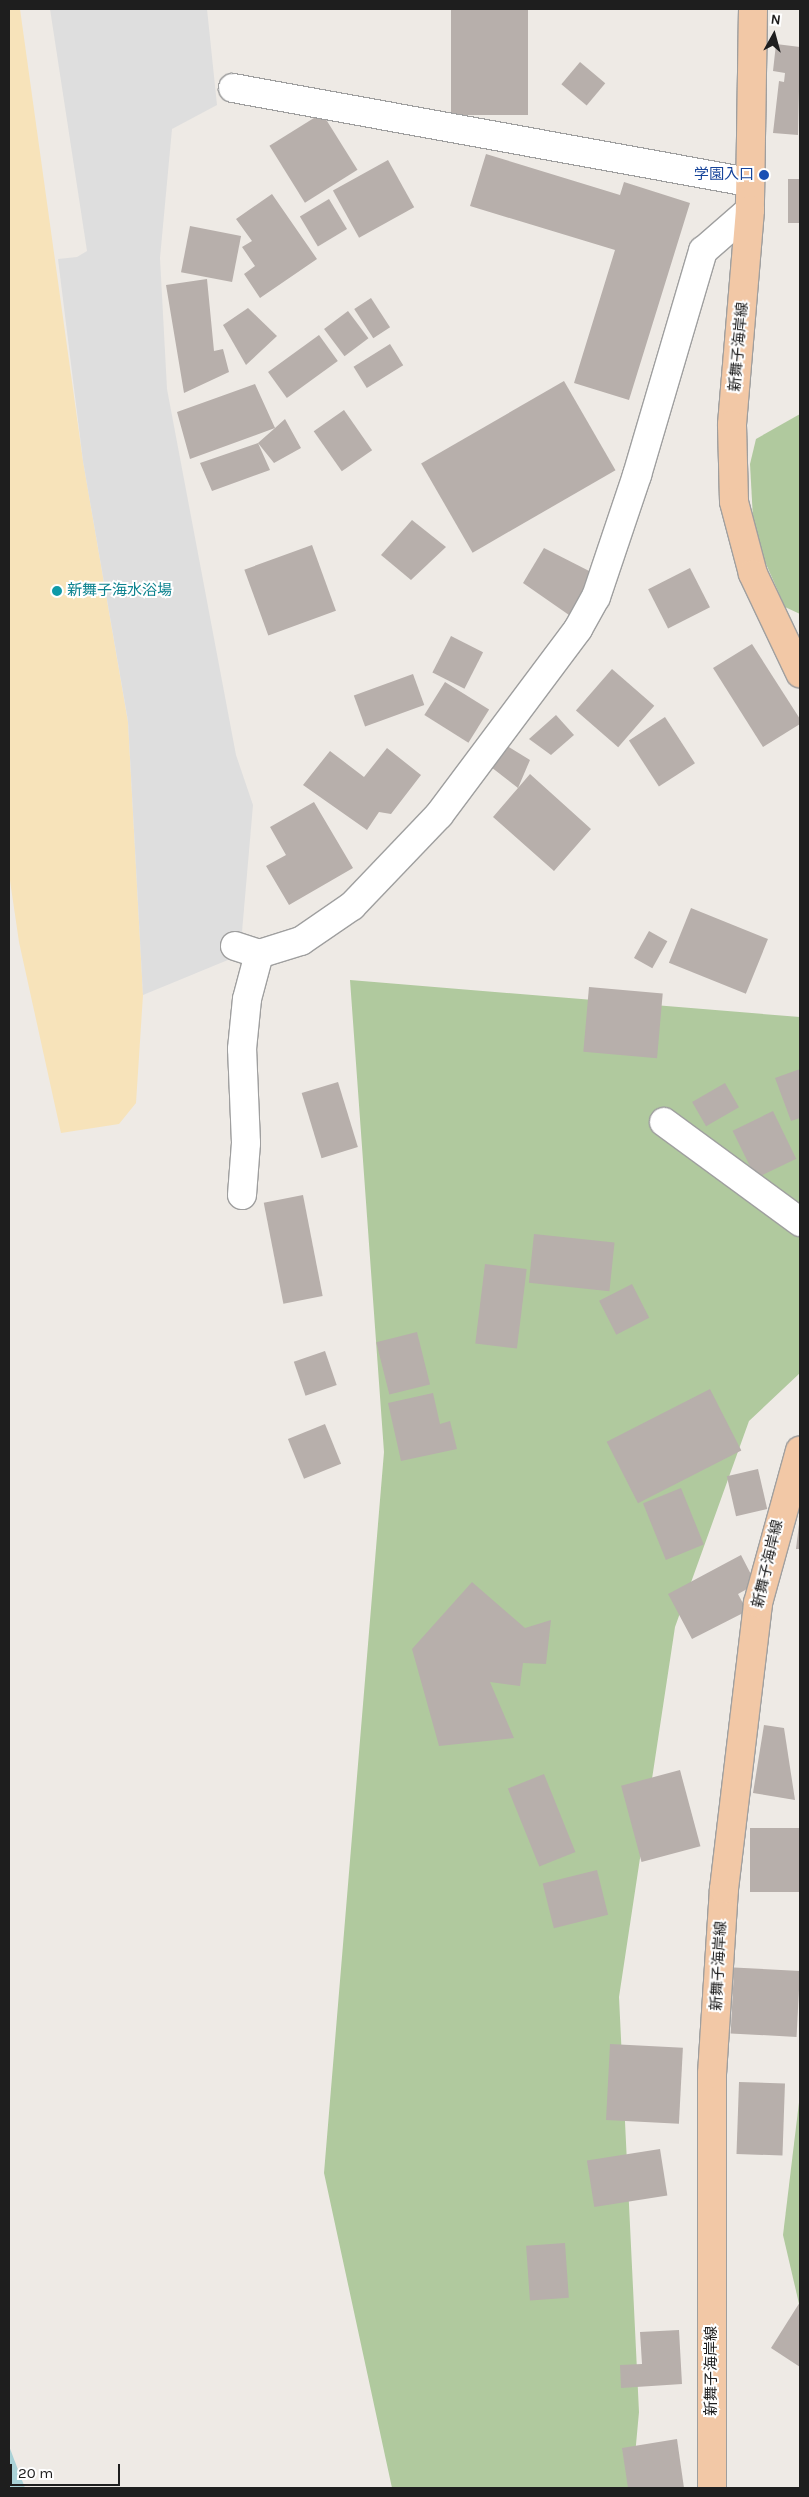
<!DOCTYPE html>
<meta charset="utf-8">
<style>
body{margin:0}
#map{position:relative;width:809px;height:2497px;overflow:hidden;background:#eeeae5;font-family:Karla,"Noto Sans JP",sans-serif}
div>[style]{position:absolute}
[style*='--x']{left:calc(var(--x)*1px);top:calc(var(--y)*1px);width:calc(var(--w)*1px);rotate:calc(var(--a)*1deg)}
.forest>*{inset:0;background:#b0c99e}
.sand>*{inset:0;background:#f7e3ba}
.parking>*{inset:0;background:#dedede}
.water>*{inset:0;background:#aad2d7}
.building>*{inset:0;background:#b7afab;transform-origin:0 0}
.roads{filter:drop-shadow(1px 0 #9f9f9f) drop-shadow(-1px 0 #9f9f9f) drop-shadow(0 1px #9f9f9f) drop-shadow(0 -1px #9f9f9f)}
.minor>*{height:28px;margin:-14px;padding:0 14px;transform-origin:14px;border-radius:14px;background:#fff}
.major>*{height:28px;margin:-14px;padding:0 14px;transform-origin:14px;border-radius:14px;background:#f2c8a6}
.dots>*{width:14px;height:14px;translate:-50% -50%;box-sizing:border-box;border:2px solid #fff;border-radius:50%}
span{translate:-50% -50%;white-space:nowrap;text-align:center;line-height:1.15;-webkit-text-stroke:4px #fff;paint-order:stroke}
.transit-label{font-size:15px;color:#164399}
.right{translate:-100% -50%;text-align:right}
.street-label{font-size:15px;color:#1e1e1e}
.culture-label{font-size:15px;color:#0d838f}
.left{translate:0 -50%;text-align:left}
.frame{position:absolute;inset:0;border:10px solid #1e1e1e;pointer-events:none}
.north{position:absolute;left:749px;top:10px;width:50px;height:50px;-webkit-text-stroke:4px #fff;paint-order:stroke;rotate:7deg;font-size:14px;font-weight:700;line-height:20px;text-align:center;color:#1e1e1e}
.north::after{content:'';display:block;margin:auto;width:18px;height:22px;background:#1e1e1e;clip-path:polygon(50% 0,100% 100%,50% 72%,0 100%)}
.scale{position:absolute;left:10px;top:2464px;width:110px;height:22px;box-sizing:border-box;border:2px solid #1e1e1e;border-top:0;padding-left:6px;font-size:15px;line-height:18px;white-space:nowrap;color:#1e1e1e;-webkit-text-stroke:4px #fff;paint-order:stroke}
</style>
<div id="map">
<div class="forest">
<i style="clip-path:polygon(800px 414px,800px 614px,785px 607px,754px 537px,750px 464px,756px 439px)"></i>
<i style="clip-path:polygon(350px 980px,800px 1017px,800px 1373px,749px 1421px,675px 1627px,619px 1997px,639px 2412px,632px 2488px,392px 2488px,324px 2173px,384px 1452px)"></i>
<i style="clip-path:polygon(800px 2094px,800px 2308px,783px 2235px)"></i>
</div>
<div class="sand">
<i style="clip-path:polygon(9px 9px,20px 9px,83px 461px,128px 722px,143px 995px,136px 1103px,119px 1124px,61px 1133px,19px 942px,9px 874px)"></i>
</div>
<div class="parking">
<i style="clip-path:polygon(50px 9px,207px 9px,217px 105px,172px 129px,160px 258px,167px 389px,236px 755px,253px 805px,240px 955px,143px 995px,128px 721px,83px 461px,58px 259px,77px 257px,87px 251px)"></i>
</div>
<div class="water">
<i style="clip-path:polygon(9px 2446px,25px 2488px,9px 2488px)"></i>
</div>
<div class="building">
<i style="left:451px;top:9px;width:77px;height:106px"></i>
<i style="clip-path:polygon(776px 44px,800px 47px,798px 135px,773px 133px,779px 81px,784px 82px,785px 73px,773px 71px)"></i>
<i style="left:580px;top:62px;width:33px;height:29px;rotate:40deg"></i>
<i style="left:322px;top:113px;width:67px;height:62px;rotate:58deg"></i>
<i style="clip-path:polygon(486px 154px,620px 195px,624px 182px,690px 203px,629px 400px,574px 383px,615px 250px,470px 206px)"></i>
<i style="left:388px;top:160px;width:54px;height:63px;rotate:61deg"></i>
<i style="left:788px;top:179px;width:12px;height:44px"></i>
<i style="clip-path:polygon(272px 194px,317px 259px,260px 298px,244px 274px,255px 266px,242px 247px,252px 241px,236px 219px)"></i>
<i style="left:329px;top:199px;width:35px;height:34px;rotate:59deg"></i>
<i style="left:190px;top:226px;width:52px;height:47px;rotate:11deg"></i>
<i style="clip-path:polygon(207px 279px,214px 351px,223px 349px,229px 372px,184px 393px,166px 285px)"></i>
<i style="left:371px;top:298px;width:35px;height:20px;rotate:57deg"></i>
<i style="clip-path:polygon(248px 308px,277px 336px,246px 365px,223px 325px)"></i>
<i style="left:348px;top:311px;width:34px;height:30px;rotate:53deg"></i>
<i style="left:319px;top:335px;width:32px;height:63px;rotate:54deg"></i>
<i style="left:390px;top:344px;width:25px;height:43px;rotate:58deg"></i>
<i style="left:564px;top:381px;width:103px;height:165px;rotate:60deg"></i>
<i style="clip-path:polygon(255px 384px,275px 428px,285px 419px,301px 448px,274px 463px,258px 443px,270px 470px,212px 491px,200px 463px,258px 443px,275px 428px,190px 459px,177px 412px)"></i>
<i style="left:344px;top:410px;width:49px;height:37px;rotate:55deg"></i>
<i style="clip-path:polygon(412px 520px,446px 547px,411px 580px,381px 555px)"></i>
<i style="left:312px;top:545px;width:70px;height:72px;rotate:70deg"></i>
<i style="clip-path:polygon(544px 548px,595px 574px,569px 615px,523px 583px)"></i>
<i style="left:690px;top:568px;width:44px;height:47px;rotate:63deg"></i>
<i style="left:451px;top:636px;width:36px;height:41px;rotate:27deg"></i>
<i style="clip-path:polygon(752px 644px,800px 719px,800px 724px,763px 747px,713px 668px)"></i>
<i style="left:612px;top:669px;width:56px;height:55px;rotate:41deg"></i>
<i style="left:413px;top:674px;width:33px;height:63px;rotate:70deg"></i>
<i style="left:445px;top:682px;width:52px;height:39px;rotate:32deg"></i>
<i style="clip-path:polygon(556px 715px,574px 735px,551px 755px,529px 739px)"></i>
<i style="left:665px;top:717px;width:55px;height:43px;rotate:57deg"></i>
<i style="clip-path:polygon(507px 746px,530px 760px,518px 788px,530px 774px,591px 829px,554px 871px,493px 817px,518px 788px,491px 767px)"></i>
<i style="clip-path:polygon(387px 748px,421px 775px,391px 814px,379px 812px,367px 830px,303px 785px,330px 751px,364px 777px)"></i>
<i style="clip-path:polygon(314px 802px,353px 868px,289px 905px,266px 866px,286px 855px,270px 827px)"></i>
<i style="left:691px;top:908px;width:83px;height:59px;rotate:22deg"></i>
<i style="left:649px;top:931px;width:21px;height:31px;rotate:29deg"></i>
<i style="left:589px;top:987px;width:74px;height:65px;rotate:5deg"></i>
<i style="clip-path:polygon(800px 1069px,800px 1118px,791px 1121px,775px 1078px)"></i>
<i style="left:338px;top:1082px;width:68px;height:38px;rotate:73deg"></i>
<i style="left:725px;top:1083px;width:28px;height:38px;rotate:60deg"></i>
<i style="left:773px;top:1111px;width:53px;height:45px;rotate:64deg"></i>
<i style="left:303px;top:1195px;width:103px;height:40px;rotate:79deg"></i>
<i style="left:534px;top:1234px;width:81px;height:49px;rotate:6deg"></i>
<i style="left:485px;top:1264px;width:42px;height:80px;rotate:7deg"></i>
<i style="left:632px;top:1284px;width:38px;height:37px;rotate:63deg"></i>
<i style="left:417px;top:1332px;width:54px;height:42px;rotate:76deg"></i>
<i style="left:325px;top:1351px;width:36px;height:33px;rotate:71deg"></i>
<i style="left:710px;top:1389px;width:69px;height:116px;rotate:63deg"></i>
<i style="clip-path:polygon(433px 1393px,440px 1424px,450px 1421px,457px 1449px,401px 1461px,388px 1403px)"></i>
<i style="left:325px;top:1424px;width:43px;height:40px;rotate:68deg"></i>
<i style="left:758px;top:1469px;width:41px;height:32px;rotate:77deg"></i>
<i style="left:681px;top:1488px;width:61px;height:41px;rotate:68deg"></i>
<i style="clip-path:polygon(799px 1524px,800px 1524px,800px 1549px,796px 1549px)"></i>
<i style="clip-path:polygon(741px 1555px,756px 1584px,738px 1594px,747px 1611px,692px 1639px,668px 1594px)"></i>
<i style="clip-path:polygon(472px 1582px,525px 1628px,551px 1620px,546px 1664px,523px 1663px,520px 1686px,490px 1682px,514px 1738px,439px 1746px,412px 1649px)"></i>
<i style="clip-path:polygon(764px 1725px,784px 1728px,795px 1800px,753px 1793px)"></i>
<i style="left:680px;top:1770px;width:79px;height:61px;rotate:75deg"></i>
<i style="left:544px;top:1774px;width:84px;height:39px;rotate:68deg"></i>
<i style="left:800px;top:1828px;width:64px;height:50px;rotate:90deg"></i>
<i style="left:597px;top:1870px;width:46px;height:56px;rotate:76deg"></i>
<i style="left:800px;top:1971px;width:66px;height:66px;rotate:93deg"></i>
<i style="left:610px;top:2044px;width:73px;height:76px;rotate:3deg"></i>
<i style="left:739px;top:2082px;width:46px;height:72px;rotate:2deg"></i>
<i style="left:660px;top:2149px;width:47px;height:74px;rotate:81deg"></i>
<i style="left:565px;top:2243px;width:55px;height:39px;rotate:86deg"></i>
<i style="clip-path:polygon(800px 2302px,800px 2367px,771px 2348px)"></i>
<i style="clip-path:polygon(679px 2330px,682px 2384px,621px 2388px,620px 2365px,642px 2364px,640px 2332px)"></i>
<i style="clip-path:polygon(677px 2439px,684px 2488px,628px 2488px,622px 2448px)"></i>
</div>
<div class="roads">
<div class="minor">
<i style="--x:233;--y:88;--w:524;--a:10.34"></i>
<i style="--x:235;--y:946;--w:25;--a:18"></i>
<i style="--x:259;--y:954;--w:44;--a:-17.2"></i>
<i style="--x:301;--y:941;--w:62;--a:-34.5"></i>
<i style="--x:352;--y:906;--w:126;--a:-46.3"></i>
<i style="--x:439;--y:815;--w:232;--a:-53.2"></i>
<i style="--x:578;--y:629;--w:37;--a:-61"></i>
<i style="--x:596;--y:597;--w:129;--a:-71.4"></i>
<i style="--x:637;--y:475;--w:234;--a:-73.6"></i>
<i style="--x:703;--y:251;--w:62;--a:-41.1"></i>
<i style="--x:664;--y:1122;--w:169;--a:36.3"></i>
<i style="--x:242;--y:1195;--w:52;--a:-85.6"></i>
<i style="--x:246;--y:1143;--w:94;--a:-92.4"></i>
<i style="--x:242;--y:1049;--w:50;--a:-84.3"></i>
<i style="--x:247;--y:999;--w:47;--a:-75.1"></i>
</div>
<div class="major">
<i style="--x:753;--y:9;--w:201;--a:90.9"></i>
<i style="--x:750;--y:210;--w:216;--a:94.8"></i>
<i style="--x:732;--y:425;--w:77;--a:88.5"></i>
<i style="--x:734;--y:502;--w:74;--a:75.2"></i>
<i style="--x:753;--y:574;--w:110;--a:64.6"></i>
<i style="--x:712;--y:2488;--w:414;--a:-90"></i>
<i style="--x:712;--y:2074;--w:185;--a:-86.3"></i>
<i style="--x:724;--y:1889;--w:288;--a:-83.2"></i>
<i style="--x:758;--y:1603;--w:158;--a:-74.6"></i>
</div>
</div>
<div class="dots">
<i style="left:764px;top:175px;background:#1a4fb4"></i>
<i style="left:57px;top:591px;background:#0f9aa8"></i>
</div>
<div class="transit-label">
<span class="right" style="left:754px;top:175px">学園入口</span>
</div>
<div class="street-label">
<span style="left:739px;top:347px;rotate:-85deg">新舞子海岸線</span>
<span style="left:768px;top:1564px;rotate:-77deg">新舞子海岸線</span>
<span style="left:719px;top:1966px;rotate:-87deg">新舞子海岸線</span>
<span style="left:712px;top:2371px;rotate:-90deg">新舞子海岸線</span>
</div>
<div class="culture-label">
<span class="left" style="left:67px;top:591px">新舞子海水浴場</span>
</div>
<div class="frame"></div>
<div class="north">N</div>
<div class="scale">20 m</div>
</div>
